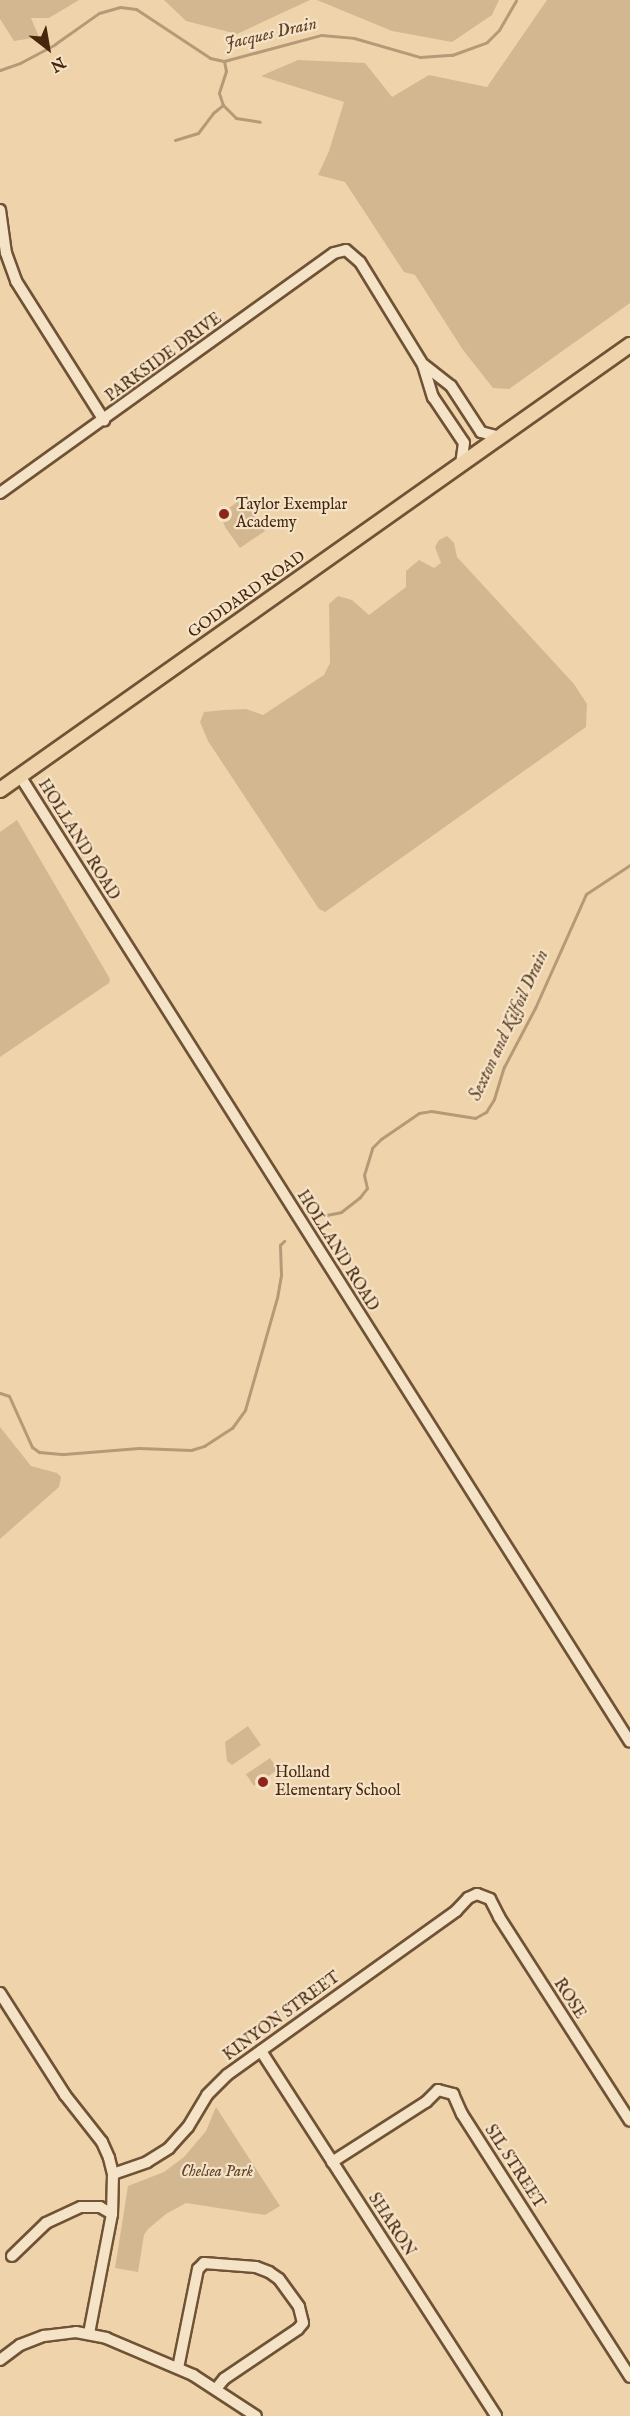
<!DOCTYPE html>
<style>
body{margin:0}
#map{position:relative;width:630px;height:2416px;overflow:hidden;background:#efd4ab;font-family:"IM FELL English",serif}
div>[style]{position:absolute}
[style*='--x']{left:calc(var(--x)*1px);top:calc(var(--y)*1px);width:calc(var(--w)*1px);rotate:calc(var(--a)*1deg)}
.green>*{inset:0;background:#d2b790;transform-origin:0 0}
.stream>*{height:3px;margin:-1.5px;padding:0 1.5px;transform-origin:1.5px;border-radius:1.5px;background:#b69976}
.roads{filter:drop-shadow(2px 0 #705235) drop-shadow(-2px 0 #705235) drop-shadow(0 2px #705235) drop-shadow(0 -2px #705235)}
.minor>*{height:10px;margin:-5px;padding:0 5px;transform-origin:5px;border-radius:5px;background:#f5e3c8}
.major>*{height:14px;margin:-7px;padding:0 7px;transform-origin:7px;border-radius:7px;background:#efd4ab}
.dots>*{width:16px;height:16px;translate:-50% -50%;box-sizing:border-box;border:3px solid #f5e3c8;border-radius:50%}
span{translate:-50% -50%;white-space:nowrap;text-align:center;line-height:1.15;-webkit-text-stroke:4.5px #f5e3c8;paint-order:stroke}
.street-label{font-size:16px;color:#46270e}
.poi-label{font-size:16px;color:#46270e}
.left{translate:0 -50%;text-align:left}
.park-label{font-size:16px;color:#624428;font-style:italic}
.water-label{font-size:18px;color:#624428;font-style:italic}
.north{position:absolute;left:18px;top:18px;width:60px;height:60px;-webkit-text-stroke:4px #f5e3c8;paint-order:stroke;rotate:149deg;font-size:16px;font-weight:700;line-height:24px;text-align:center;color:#46270e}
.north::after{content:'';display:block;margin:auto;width:21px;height:27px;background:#46270e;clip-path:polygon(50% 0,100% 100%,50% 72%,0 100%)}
</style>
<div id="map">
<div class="green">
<i style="clip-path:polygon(0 0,79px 0,49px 18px,31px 18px,39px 37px,14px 41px,0 19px)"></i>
<i style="clip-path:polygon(164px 0,310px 0,237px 34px,186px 21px)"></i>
<i style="clip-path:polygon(317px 0,499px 0,492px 15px,452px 42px,392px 31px)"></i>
<i style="clip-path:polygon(547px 0,630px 0,630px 303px,509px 389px,493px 388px,463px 350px,415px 275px,404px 272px,345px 182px,318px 175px,329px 151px,344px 102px,261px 76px,298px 60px,365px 63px,392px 97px,429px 75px,487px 87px)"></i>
<i style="clip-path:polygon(242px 499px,265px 531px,240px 548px,225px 527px,220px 514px)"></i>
<i style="clip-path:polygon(447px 536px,454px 543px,457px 557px,574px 684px,587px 704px,586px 727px,325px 912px,319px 909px,208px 741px,200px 722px,204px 712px,223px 710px,246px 709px,263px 715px,324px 675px,330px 663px,329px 604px,338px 596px,352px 600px,369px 615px,406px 587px,406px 571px,419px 560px,434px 568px,441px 563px,435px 547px,439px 540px)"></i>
<i style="clip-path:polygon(17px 820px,110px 979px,109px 983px,0 1057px,0 832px)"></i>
<i style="clip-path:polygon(0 1427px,31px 1466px,57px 1473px,61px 1477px,59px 1487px,0 1539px)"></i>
<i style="clip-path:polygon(248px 1726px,261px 1745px,232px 1765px,227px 1761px,225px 1742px)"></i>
<i style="left:270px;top:1758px;width:14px;height:29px;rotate:56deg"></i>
<i style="clip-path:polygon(216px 2107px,280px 2206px,265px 2215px,186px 2203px,166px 2214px,148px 2229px,144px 2235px,138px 2272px,115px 2268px,128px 2186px,164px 2172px,184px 2157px,206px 2131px)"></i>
</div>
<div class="stream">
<i style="--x:224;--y:61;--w:10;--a:79"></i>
<i style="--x:226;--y:71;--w:23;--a:108"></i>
<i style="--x:219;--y:93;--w:13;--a:72"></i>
<i style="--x:223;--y:105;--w:18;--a:45"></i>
<i style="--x:236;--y:118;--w:24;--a:9"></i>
<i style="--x:0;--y:70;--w:21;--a:-19"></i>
<i style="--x:20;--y:63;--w:40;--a:-28"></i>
<i style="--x:55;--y:44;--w:54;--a:-35.2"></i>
<i style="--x:99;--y:13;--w:22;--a:-16"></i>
<i style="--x:120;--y:7;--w:16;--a:7"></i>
<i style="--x:136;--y:9;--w:89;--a:33.5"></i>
<i style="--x:210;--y:58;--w:14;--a:12"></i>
<i style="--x:224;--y:61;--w:100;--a:-15"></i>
<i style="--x:321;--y:35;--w:33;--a:5"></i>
<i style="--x:354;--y:38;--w:69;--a:16.1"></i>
<i style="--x:420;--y:57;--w:32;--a:-4"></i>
<i style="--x:452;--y:55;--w:37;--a:-20"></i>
<i style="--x:487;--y:42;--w:17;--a:-45"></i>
<i style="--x:499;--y:30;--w:34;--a:-60"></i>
<i style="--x:175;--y:140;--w:24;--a:-17"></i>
<i style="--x:198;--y:133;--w:25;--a:-53"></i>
<i style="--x:213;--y:113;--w:13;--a:-39"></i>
<i style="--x:321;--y:1216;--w:20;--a:-11"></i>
<i style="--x:341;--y:1212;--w:24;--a:-38"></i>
<i style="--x:360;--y:1197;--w:11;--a:-52"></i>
<i style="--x:367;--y:1188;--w:13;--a:-103"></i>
<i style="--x:364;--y:1175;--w:28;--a:-73"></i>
<i style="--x:372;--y:1148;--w:13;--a:-45"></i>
<i style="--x:381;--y:1139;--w:46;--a:-34.4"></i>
<i style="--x:419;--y:1113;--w:12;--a:-9"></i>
<i style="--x:431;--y:1111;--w:45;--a:9"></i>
<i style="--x:475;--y:1118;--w:13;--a:-29"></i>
<i style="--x:486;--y:1112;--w:15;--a:-58"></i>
<i style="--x:494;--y:1099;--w:34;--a:-73"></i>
<i style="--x:504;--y:1067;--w:67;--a:-62.3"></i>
<i style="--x:535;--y:1008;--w:125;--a:-65.9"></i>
<i style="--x:586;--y:894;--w:53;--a:-33.4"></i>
<i style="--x:0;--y:1393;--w:9;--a:18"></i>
<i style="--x:9;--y:1396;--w:56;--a:65.7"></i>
<i style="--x:32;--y:1447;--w:9;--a:36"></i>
<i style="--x:39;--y:1452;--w:25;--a:5"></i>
<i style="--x:64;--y:1454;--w:75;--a:-4.6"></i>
<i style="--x:139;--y:1448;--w:52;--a:2.2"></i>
<i style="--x:191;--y:1450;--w:14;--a:-17"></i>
<i style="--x:204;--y:1446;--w:33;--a:-33"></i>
<i style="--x:232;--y:1428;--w:22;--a:-54"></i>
<i style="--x:245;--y:1410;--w:116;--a:-74.1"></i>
<i style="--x:277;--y:1298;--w:23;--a:-80"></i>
<i style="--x:281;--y:1275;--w:30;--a:-92"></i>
<i style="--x:280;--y:1245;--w:6;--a:-45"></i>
</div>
<div class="roads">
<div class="minor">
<i style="--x:0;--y:210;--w:43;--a:82.1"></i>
<i style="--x:6;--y:253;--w:30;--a:70"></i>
<i style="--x:16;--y:281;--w:165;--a:57.7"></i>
<i style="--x:424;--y:365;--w:34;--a:38"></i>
<i style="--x:451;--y:386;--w:55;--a:56.9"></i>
<i style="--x:481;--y:432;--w:20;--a:15"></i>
<i style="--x:0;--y:493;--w:411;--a:-35.7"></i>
<i style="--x:334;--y:253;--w:12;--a:-14"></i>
<i style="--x:346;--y:250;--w:18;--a:41"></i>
<i style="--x:360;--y:262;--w:121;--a:58.5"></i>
<i style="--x:423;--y:365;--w:34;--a:73"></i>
<i style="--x:433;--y:397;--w:55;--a:56"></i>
<i style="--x:464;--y:443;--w:21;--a:98"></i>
<i style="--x:20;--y:776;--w:1142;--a:57.73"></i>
<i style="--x:0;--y:1993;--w:121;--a:57.5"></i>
<i style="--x:65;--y:2095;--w:60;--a:51.8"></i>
<i style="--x:102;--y:2142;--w:17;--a:66"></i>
<i style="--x:109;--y:2158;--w:16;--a:76"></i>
<i style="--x:113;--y:2174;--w:40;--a:91.4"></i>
<i style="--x:112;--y:2214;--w:122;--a:100.9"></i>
<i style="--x:261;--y:2051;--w:434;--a:57.2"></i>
<i style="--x:332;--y:2162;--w:112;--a:-32.6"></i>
<i style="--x:426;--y:2102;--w:17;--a:-45"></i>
<i style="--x:438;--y:2090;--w:16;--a:15"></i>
<i style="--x:453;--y:2094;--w:22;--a:66"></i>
<i style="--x:462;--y:2114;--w:312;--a:57.4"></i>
<i style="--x:113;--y:2174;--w:36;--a:-19"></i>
<i style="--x:147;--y:2162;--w:26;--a:-32"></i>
<i style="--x:169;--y:2148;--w:28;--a:-48"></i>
<i style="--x:188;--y:2127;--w:37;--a:-59"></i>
<i style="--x:207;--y:2095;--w:28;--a:-45"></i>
<i style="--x:227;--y:2075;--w:282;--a:-35.6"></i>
<i style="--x:456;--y:1911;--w:18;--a:-47"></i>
<i style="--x:468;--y:1898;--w:10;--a:-24"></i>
<i style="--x:477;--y:1894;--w:14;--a:21"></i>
<i style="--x:490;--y:1899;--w:20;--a:63"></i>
<i style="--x:499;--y:1917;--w:242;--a:57.3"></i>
<i style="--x:12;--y:2256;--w:47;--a:-44.1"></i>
<i style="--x:46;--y:2223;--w:38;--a:-25"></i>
<i style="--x:81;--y:2207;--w:19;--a:0"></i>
<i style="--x:100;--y:2207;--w:14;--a:30"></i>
<i style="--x:0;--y:2360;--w:25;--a:-37"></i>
<i style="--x:20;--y:2345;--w:26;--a:-21"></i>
<i style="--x:44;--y:2336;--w:32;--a:-7"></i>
<i style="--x:76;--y:2332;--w:31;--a:11"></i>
<i style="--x:106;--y:2338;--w:95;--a:23"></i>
<i style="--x:193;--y:2375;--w:75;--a:33.1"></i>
<i style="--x:178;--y:2368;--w:101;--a:-78.6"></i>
<i style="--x:198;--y:2269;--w:8;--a:-45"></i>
<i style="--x:204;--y:2263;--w:52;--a:4.4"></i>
<i style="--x:256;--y:2267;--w:14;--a:21"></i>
<i style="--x:269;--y:2272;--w:12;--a:35"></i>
<i style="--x:279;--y:2279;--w:34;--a:54"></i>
<i style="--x:299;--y:2307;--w:16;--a:76"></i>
<i style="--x:303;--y:2323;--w:8;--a:130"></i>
<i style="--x:298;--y:2329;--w:89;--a:146"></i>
<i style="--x:224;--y:2379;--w:13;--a:129"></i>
</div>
<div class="major">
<i style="--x:0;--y:790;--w:771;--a:-35.24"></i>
</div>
</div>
<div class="dots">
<i style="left:224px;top:514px;background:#8f2418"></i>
<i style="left:263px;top:1782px;background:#8f2418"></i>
</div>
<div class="street-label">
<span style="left:164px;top:358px;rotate:-36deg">PARKSIDE DRIVE</span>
<span style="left:247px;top:595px;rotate:-35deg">GODDARD ROAD</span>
<span style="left:78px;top:840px;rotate:58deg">HOLLAND ROAD</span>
<span style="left:337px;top:1251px;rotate:58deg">HOLLAND ROAD</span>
<span style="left:569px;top:1999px;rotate:57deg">ROSE</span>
<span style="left:282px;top:2017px;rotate:-36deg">KINYON STREET</span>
<span style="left:514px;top:2167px;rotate:57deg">SIL STREET</span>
<span style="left:391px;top:2225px;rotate:57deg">SHARON</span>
</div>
<div class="poi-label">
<span class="left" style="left:236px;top:514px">Taylor Exemplar<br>Academy</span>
<span class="left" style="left:275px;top:1782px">Holland<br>Elementary School</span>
</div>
<div class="park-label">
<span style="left:217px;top:2172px">Chelsea Park</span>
</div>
<div class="water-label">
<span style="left:271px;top:35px;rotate:-13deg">Jacques Drain</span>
<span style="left:510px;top:1026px;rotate:-65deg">Sexton and Kilfoil Drain</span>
</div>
<div class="north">N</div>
</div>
